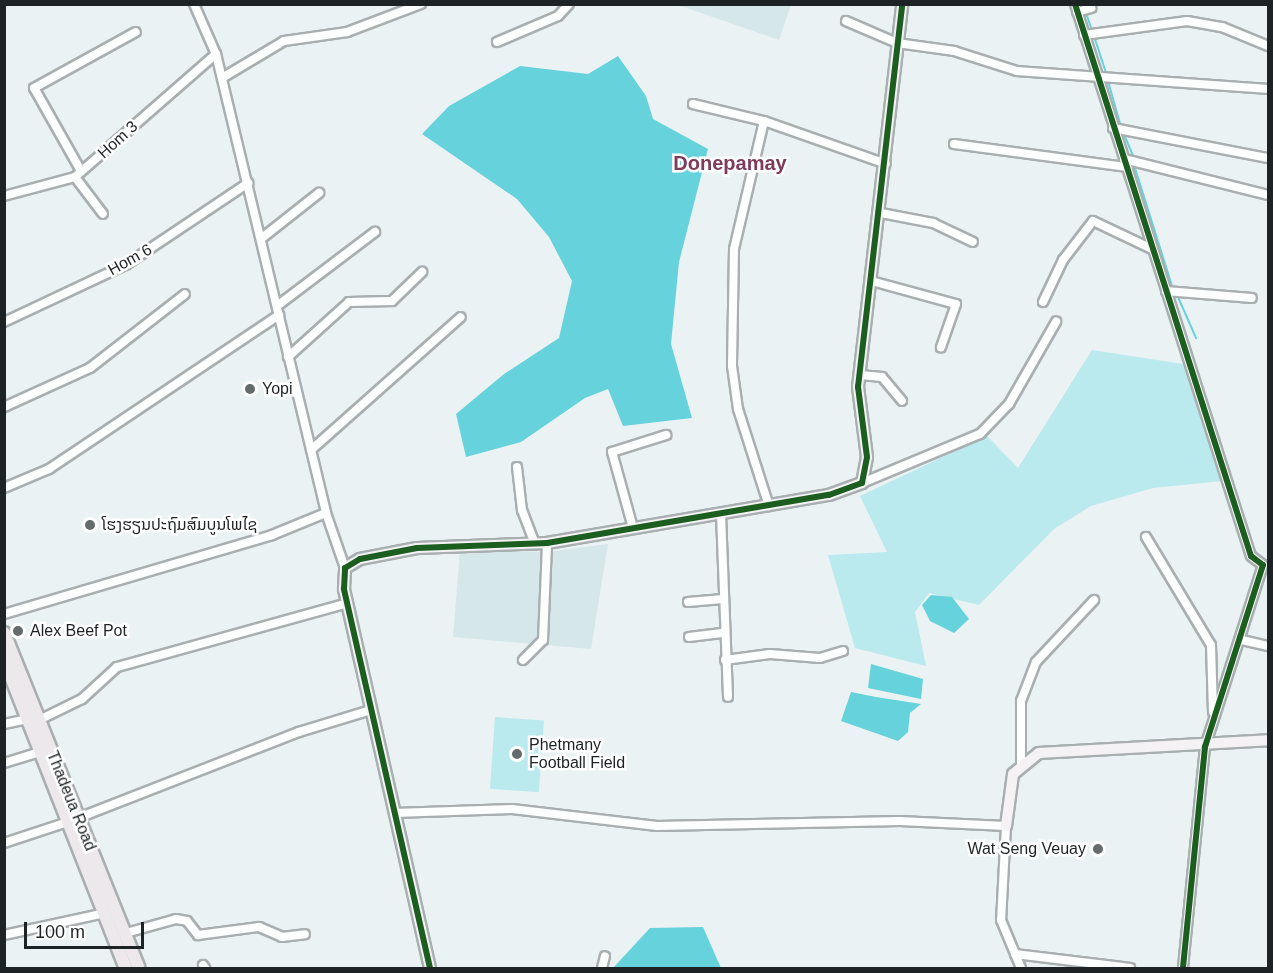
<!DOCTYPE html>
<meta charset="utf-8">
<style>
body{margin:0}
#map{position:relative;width:1273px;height:973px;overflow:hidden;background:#eaf2f4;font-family:Helvetica,"Noto Sans Lao",sans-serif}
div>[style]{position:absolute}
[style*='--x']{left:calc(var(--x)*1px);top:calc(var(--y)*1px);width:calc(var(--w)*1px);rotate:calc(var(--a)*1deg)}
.built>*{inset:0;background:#d5e7e9}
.green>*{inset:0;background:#bae9ee;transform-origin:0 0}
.water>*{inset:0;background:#66d2dc}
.stream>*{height:2px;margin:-1px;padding:0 1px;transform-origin:1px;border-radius:1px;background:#66d2dc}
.roads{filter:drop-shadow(2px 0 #a9afb0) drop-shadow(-2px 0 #a9afb0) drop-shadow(0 2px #a9afb0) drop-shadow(0 -2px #a9afb0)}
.street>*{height:8px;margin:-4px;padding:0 4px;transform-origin:4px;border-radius:4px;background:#fcfdfd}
.secondary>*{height:10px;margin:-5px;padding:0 5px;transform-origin:5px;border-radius:5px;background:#f4f2f4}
.primary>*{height:12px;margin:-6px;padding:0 6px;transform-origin:6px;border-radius:6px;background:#ece8eb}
.cycleway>*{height:6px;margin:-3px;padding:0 3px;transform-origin:3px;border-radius:3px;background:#1b5e20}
.dots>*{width:16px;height:16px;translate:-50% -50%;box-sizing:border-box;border:3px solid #fff;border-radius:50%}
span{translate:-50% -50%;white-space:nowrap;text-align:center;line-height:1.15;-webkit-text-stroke:5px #fff;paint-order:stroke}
.street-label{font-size:16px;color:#1d2324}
.poi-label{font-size:16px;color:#1d2324}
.left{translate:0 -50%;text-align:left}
.right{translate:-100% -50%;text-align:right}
.quarter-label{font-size:20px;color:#7e3b5b;font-weight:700}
.frame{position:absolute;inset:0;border:6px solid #1d2324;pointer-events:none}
.scale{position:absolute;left:24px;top:922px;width:120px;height:27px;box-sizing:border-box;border:3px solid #1d2324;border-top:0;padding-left:8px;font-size:18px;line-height:21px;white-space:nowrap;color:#1d2324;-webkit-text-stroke:4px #fff;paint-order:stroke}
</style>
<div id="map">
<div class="built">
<i style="clip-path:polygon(678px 5px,791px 5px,779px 40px)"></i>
<i style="clip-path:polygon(608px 544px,591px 649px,453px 637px,460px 550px,546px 552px)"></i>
</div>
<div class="green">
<i style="clip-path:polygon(1092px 350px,1183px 364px,1223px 481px,1153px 488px,1091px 506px,1054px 529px,979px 605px,929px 593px,915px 612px,926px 666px,855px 648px,828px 555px,887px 552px,860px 496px,987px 436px,1018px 468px)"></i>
<i style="left:495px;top:717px;width:49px;height:72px;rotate:4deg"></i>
</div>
<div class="water">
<i style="clip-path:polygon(618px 56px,646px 96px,653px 119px,708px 149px,679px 262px,671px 344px,692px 418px,623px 426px,608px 389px,585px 398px,521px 442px,466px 457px,456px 414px,504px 374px,559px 338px,572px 281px,549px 237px,517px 199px,422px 134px,449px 106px,520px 66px,588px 74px)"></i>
<i style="clip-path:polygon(931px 595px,952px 597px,969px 619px,954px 633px,930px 621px,922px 605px)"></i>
<i style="clip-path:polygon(871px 664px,923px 679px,921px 699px,868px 688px)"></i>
<i style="clip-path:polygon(851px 692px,876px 697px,921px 704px,910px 713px,908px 732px,898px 741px,841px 721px)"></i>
<i style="clip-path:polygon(703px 927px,721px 968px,613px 968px,650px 928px)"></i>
</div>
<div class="stream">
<i style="--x:1086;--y:13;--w:18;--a:71"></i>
<i style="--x:1094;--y:36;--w:40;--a:72"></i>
<i style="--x:1108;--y:81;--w:48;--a:74.2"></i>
<i style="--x:1123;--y:132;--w:26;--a:67"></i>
<i style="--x:1135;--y:168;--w:124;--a:72.6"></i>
<i style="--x:1178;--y:297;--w:45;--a:66.3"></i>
</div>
<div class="roads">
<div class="street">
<i style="--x:194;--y:4;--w:55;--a:66.3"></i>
<i style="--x:216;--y:54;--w:472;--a:76.5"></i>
<i style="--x:326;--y:513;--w:58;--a:70.9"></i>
<i style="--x:1075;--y:4;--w:579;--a:72.32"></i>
<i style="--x:1251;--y:556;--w:15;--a:37"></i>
<i style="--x:1263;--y:565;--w:191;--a:107.7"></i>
<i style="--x:1205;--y:747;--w:222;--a:95.7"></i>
<i style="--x:1077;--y:12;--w:15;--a:-16"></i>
<i style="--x:846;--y:21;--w:56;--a:23.3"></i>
<i style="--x:897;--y:43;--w:58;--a:8"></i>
<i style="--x:954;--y:51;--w:66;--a:17.6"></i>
<i style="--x:1017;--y:71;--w:252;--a:4.1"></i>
<i style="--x:1084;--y:35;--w:104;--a:-7.7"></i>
<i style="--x:1187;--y:21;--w:36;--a:10"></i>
<i style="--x:1222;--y:27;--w:50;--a:22.4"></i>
<i style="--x:497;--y:42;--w:66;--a:-23.1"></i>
<i style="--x:558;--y:16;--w:16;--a:-47"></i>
<i style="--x:222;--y:78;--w:72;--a:-30.8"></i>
<i style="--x:284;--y:41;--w:64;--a:-8.1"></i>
<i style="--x:347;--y:32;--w:79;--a:-20.7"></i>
<i style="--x:693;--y:104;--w:73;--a:13.5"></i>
<i style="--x:764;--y:121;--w:129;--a:19.4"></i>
<i style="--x:764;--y:121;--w:131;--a:103.2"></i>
<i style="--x:734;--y:249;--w:117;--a:91"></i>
<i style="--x:732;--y:366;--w:43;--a:82.1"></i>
<i style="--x:738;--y:409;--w:102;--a:72.3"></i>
<i style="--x:1113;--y:128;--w:158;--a:11"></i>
<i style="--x:954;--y:144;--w:175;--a:7.6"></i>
<i style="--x:1124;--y:159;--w:148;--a:14"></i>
<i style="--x:81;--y:171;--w:95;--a:-119.5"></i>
<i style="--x:34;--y:88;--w:116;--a:-28.8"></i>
<i style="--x:75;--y:177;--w:46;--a:52.9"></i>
<i style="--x:4;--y:196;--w:73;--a:-15"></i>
<i style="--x:75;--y:177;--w:187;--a:-41.1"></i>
<i style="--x:881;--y:213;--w:53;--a:10.9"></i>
<i style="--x:933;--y:223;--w:44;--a:25.4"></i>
<i style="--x:262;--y:238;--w:73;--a:-38.3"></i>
<i style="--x:875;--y:282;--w:84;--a:15.2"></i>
<i style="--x:956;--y:304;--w:46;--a:109.2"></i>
<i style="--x:1166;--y:291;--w:86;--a:4.7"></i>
<i style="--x:1043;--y:302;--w:47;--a:-64.5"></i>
<i style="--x:1063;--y:260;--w:49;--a:-52.4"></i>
<i style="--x:1093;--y:221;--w:65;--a:25.4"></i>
<i style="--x:277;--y:306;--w:123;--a:-37.1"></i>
<i style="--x:4;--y:322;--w:136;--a:-25.2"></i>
<i style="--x:127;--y:264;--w:146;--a:-33.8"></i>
<i style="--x:288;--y:357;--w:82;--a:-42"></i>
<i style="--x:349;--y:302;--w:43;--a:-1.3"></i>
<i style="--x:392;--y:301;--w:42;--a:-44"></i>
<i style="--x:860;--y:375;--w:22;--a:5"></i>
<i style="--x:882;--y:377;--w:31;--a:50"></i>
<i style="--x:4;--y:407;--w:94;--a:-24.4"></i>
<i style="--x:90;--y:368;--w:120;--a:-37.9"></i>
<i style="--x:311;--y:450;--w:200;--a:-41.6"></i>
<i style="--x:517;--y:467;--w:43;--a:83.4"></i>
<i style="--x:522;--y:510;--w:36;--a:69"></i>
<i style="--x:862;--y:483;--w:128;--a:-22.6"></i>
<i style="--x:980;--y:434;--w:42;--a:-46"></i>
<i style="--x:1009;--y:404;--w:95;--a:-60.2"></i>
<i style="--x:4;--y:488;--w:49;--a:-22.9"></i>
<i style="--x:49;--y:469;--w:277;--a:-33.8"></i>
<i style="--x:721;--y:514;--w:183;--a:87.8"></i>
<i style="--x:633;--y:528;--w:79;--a:-105.4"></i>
<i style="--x:612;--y:452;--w:57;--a:-17.5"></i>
<i style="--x:1146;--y:537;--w:126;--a:59"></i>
<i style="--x:1211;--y:645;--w:67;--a:88.3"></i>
<i style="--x:688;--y:602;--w:35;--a:-5"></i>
<i style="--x:4;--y:614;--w:279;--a:-16.4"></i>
<i style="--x:272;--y:535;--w:58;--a:-22.2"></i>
<i style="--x:689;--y:637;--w:35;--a:-7"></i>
<i style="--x:1242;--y:640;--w:27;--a:13"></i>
<i style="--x:523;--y:660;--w:28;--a:-45"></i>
<i style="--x:543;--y:640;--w:97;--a:-87.6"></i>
<i style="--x:725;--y:660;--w:45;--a:-7.6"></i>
<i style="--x:770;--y:654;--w:50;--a:4.6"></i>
<i style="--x:820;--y:658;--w:24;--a:-17"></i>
<i style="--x:39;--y:720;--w:48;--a:-26"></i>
<i style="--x:82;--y:699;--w:47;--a:-42.4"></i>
<i style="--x:117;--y:667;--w:239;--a:-15.5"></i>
<i style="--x:4;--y:724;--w:25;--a:-12"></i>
<i style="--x:4;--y:763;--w:38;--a:-17"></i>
<i style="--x:1021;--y:763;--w:62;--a:-90"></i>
<i style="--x:1021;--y:701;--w:42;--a:-69"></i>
<i style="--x:1036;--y:662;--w:85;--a:-46.9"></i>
<i style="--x:394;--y:813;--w:118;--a:-1.9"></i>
<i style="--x:512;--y:809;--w:146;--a:6.7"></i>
<i style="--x:657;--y:826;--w:243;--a:-1.2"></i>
<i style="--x:900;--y:821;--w:106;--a:2.7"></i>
<i style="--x:1006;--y:826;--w:94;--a:93"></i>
<i style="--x:1001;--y:920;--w:52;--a:67.4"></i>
<i style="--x:78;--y:818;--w:237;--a:-21.3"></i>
<i style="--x:299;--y:732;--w:75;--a:-17"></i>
<i style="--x:4;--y:843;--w:67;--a:-18.2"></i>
<i style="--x:126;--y:933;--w:52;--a:-15.6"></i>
<i style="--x:176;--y:919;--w:11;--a:10"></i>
<i style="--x:187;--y:921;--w:18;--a:52"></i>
<i style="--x:198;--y:935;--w:62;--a:-7.5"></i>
<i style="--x:259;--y:927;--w:25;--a:23"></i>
<i style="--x:282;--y:937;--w:23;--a:-7"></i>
<i style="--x:4;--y:935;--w:103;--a:-12.3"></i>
<i style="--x:1015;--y:954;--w:116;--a:6.9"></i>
<i style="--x:203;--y:965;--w:4;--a:56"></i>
<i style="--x:602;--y:968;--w:12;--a:-76"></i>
</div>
<div class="secondary">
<i style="--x:1006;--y:826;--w:52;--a:-82.3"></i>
<i style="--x:1013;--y:774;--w:33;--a:-39"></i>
<i style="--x:1039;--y:753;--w:229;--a:-3.2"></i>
<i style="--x:430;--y:968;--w:389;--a:-102.8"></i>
<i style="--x:344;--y:589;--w:21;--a:-87"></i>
<i style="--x:345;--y:568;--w:17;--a:-31"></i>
<i style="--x:360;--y:559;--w:58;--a:-10.9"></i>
<i style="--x:417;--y:548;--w:130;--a:-2.2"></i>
<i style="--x:547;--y:543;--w:286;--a:-9.7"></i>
<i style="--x:829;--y:495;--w:35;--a:-20"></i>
<i style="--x:862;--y:483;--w:26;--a:-79"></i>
<i style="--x:867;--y:457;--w:71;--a:-97.3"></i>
<i style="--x:858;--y:387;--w:386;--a:-83.4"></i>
</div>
<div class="primary">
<i style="--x:4;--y:633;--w:361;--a:68.1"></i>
<i style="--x:4;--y:659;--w:332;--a:68.5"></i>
</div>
</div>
<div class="cycleway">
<i style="--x:1075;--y:4;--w:579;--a:72.32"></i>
<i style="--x:1251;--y:556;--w:15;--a:37"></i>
<i style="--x:1263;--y:565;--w:191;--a:107.7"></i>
<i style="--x:1205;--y:747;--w:222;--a:95.7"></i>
<i style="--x:430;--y:968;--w:389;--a:-102.8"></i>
<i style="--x:344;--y:589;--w:21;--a:-87"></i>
<i style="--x:345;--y:568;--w:17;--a:-31"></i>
<i style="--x:360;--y:559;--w:58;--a:-10.9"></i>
<i style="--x:417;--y:548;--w:130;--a:-2.2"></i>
<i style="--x:547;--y:543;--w:286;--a:-9.7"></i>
<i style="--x:829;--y:495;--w:35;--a:-20"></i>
<i style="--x:862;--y:483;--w:26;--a:-79"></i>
<i style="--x:867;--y:457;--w:71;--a:-97.3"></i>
<i style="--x:858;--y:387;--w:386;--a:-83.4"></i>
</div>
<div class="dots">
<i style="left:250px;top:389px;background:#656b6d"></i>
<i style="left:90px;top:525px;background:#656b6d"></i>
<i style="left:18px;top:631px;background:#656b6d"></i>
<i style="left:517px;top:754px;background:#656b6d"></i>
<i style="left:1098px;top:849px;background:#656b6d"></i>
</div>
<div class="street-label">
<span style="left:118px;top:140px;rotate:-42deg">Hom 3</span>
<span style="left:130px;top:260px;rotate:-29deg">Hom 6</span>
<span style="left:71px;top:801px;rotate:68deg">Thadeua Road</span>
</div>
<div class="poi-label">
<span class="left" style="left:262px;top:389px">Yopi</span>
<span class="left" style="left:102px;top:525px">ໂຮງຮຽນປະຖົມສົມບູນໂພໄຊ</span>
<span class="left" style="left:30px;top:631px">Alex Beef Pot</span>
<span class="left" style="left:529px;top:754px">Phetmany<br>Football Field</span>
<span class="right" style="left:1086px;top:849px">Wat Seng Veuay</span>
</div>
<div class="quarter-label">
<span style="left:730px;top:163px">Donepamay</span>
</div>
<div class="frame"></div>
<div class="scale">100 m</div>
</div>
